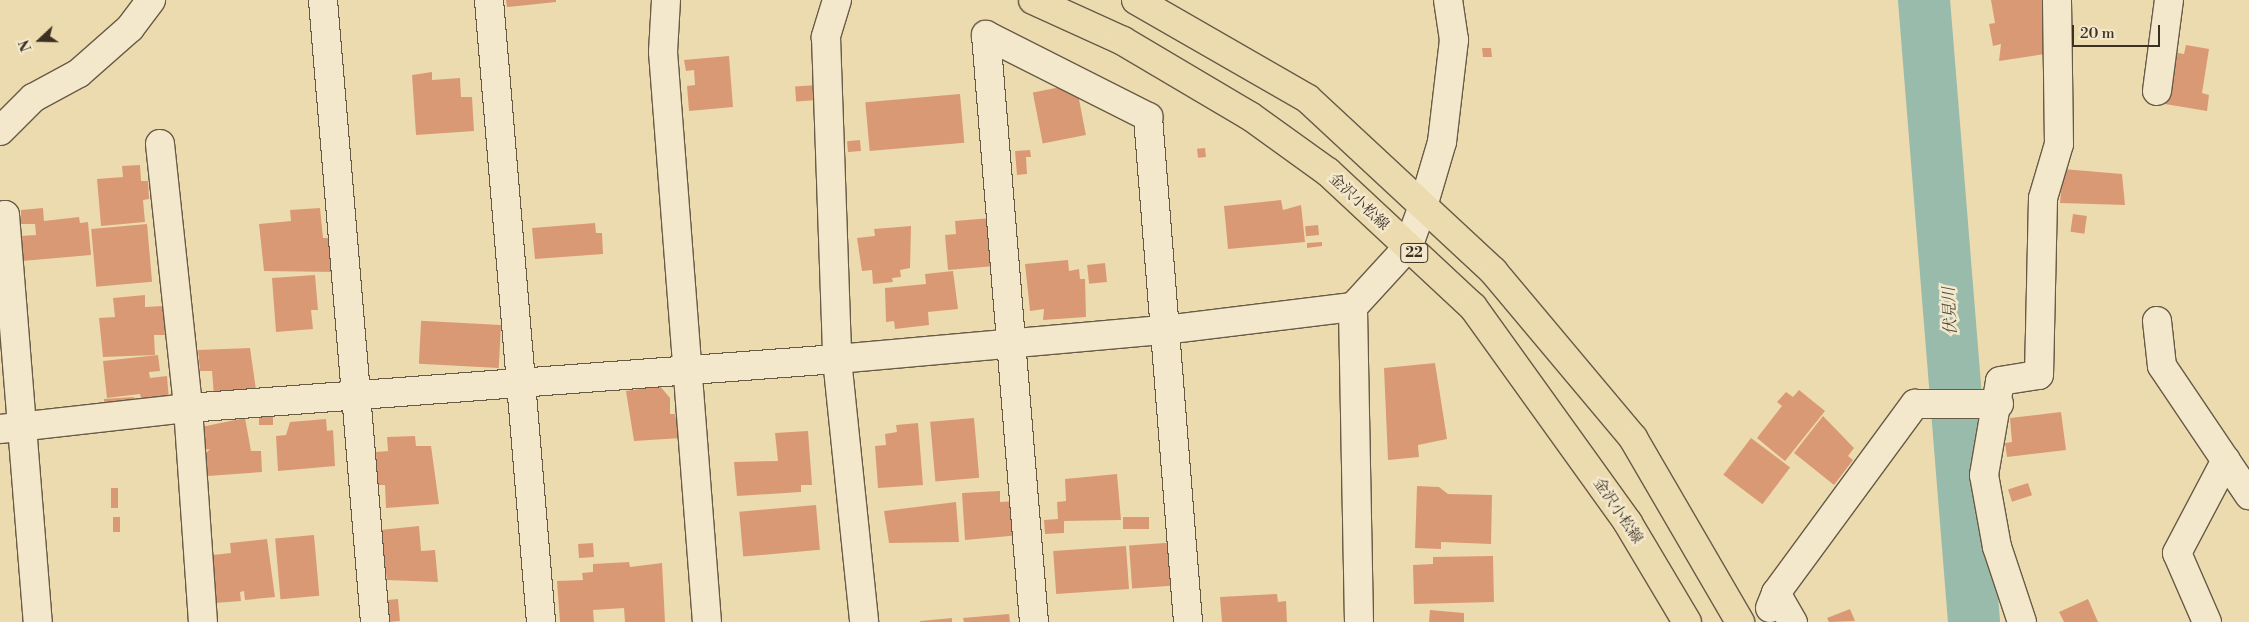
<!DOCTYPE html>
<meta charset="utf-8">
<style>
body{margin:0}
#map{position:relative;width:2249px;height:622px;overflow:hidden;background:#eddbb0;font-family:"Libre Bodoni","Noto Serif JP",serif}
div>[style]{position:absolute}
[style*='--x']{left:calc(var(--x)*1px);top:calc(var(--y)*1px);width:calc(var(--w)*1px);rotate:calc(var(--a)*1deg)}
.river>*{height:52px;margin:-26px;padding:0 26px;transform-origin:26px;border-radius:26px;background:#99bbab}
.building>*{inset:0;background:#da9975;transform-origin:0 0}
.roads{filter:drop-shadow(1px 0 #685b46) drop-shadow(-1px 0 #685b46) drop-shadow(0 1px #685b46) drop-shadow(0 -1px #685b46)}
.street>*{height:28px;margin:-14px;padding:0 14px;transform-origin:14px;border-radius:14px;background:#f3e8cc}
.primary>*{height:28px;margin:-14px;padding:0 14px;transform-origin:14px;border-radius:14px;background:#eddbb0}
span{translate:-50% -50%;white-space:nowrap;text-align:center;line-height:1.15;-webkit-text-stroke:5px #f3e8cc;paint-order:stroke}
.shield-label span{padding:1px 4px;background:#f3e8cc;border:1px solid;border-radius:4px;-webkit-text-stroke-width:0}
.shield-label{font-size:14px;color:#3c3023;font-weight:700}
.street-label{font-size:15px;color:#3c3023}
.water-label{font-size:16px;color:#4f4c3e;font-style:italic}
.north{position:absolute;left:15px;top:15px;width:50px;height:50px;-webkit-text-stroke:4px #f3e8cc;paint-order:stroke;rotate:249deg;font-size:14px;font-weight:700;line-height:20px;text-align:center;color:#3c3023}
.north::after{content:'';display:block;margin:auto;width:18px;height:22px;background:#3c3023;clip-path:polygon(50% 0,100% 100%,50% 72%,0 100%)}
.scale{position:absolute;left:2072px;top:25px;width:88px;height:22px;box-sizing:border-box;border:2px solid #3c3023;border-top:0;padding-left:6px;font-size:15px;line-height:18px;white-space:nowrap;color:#3c3023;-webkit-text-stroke:4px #f3e8cc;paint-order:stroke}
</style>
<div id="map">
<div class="river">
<i style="--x:1924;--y:0;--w:624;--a:85.4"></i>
</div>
<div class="building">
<i style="clip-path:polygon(506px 0,556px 0,556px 2px,507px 7px)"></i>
<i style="clip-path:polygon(1991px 0,2043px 0,2045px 54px,1999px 61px,2001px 44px,1993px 46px,1989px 24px,1995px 23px)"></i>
<i style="clip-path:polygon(2186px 45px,2209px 49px,2202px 93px,2209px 95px,2207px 111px,2165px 104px,2173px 52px,2184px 54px)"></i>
<i style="clip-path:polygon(1482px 48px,1491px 48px,1492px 57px,1483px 57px)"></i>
<i style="clip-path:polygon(729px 56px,733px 107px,689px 111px,687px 86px,695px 85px,694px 70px,686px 71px,684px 60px)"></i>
<i style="clip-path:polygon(432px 72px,432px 80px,460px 78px,461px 97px,472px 97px,474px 131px,416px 135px,412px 75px)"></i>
<i style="left:1076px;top:84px;width:52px;height:44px;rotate:79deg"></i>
<i style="left:817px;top:85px;width:15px;height:22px;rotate:86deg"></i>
<i style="left:960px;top:94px;width:49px;height:95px;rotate:85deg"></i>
<i style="left:860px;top:140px;width:11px;height:13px;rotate:85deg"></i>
<i style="left:1205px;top:148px;width:9px;height:8px;rotate:84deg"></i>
<i style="clip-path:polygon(1030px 150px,1031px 157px,1026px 157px,1027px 174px,1017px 175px,1015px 151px)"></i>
<i style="clip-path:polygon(140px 165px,141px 181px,148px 181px,149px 199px,143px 200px,145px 222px,101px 226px,97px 179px,123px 177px,122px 166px)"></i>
<i style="clip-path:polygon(2063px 169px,2122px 174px,2125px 205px,2060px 203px)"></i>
<i style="clip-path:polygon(1281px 200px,1283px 210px,1301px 205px,1305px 242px,1228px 249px,1224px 206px)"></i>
<i style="clip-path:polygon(43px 208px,44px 221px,79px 217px,80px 223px,88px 222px,91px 255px,22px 261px,20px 236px,36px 235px,35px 224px,21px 224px,21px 210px)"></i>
<i style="clip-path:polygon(320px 208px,323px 238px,331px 238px,335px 272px,264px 271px,259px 224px,291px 221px,290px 210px)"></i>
<i style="left:2073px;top:214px;width:14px;height:18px;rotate:8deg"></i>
<i style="clip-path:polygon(991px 218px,995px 266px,948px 270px,945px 235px,956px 234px,955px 221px)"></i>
<i style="clip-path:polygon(595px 223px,596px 233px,602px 233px,603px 254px,535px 259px,532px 228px)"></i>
<i style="left:147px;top:224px;width:58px;height:56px;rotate:85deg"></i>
<i style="left:1318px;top:225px;width:10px;height:13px;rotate:84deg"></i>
<i style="clip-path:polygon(911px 226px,910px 268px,900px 270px,901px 277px,892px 278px,893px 282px,873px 284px,872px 270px,862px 271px,857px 238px,875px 236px,874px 229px)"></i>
<i style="clip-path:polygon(1322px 242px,1322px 246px,1307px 248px,1307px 243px)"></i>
<i style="clip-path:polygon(1068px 260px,1069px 271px,1079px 269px,1080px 279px,1085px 279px,1086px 317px,1043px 320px,1044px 309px,1030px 311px,1025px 264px)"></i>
<i style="left:1105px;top:263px;width:19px;height:18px;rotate:84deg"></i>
<i style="clip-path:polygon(953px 271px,958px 309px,928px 312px,929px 325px,895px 329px,894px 321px,886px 322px,885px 288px,926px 284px,925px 274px)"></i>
<i style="clip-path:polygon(315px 275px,318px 310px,311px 310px,313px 329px,276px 332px,272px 278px)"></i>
<i style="clip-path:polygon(145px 295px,145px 307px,163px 306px,165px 335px,154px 335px,155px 355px,103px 357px,99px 318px,115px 317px,113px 298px)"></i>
<i style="left:501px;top:325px;width:43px;height:80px;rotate:93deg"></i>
<i style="clip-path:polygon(250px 348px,256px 390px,214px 396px,212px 371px,200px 371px,198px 350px)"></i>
<i style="clip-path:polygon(158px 355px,160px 371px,149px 372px,150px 378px,167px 376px,169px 400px,142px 403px,140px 394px,107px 398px,103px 361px)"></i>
<i style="clip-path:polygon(1435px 363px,1447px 439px,1418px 445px,1419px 457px,1388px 460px,1384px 368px)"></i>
<i style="clip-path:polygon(660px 386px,670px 398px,670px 414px,675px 414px,681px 438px,634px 441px,626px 391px)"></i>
<i style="clip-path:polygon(1799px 390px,1825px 411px,1785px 461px,1757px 438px,1782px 406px,1777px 402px,1786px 392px,1793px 397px)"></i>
<i style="clip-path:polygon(134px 397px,135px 403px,104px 408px,104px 399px)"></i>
<i style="clip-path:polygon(2061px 412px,2066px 450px,2007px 457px,2005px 443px,2012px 442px,2010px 418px)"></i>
<i style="left:273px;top:416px;width:9px;height:14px;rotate:90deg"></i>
<i style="clip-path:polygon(1823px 416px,1854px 448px,1848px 456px,1853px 460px,1834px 485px,1794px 453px)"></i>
<i style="clip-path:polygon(245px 418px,251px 451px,261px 451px,262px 472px,208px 476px,206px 453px,210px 449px,204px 450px,201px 427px)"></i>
<i style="left:974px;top:418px;width:60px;height:44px;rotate:85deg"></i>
<i style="clip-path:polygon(326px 419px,327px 431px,333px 430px,335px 466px,278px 471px,276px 436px,286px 435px,290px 422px)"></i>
<i style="clip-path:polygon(918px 423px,923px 485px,878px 488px,875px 446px,886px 445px,885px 434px,897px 432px,896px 425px)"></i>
<i style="clip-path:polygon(808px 431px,812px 485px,801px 485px,801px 492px,737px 496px,734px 462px,778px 461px,775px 433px)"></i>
<i style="clip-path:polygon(415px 436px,416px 446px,431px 446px,439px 504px,386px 508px,385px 485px,377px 485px,376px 452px,388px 451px,387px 437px)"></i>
<i style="left:1751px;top:438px;width:49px;height:46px;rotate:37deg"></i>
<i style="clip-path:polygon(1117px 474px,1121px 520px,1064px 521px,1064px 533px,1045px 534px,1044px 520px,1058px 519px,1057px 502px,1066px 501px,1065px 479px)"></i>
<i style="left:2028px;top:483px;width:13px;height:21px;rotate:72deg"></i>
<i style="clip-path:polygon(1417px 486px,1439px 487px,1448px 494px,1492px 495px,1491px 544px,1441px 542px,1441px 549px,1415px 548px)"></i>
<i style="left:111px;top:488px;width:7px;height:20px"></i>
<i style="clip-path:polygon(1000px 491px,1000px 502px,1018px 501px,1021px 535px,965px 540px,962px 493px)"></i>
<i style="clip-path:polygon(956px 502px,959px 542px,889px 543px,884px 511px)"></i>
<i style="left:816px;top:505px;width:45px;height:77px;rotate:85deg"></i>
<i style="left:113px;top:517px;width:7px;height:15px"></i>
<i style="left:1149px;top:517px;width:12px;height:26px;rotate:90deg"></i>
<i style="clip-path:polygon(419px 526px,421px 551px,435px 550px,438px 582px,387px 580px,380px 530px)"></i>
<i style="left:314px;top:535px;width:61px;height:39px;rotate:85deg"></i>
<i style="clip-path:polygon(267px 539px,275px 597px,245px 600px,244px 591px,240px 592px,241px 601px,215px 603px,213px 555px,231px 553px,230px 543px)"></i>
<i style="left:1179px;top:542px;width:43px;height:50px;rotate:86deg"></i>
<i style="left:593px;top:543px;width:14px;height:15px;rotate:86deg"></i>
<i style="left:1126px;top:546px;width:43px;height:73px;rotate:86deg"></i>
<i style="clip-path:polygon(1493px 556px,1494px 602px,1414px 604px,1413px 565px,1433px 564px,1433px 557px)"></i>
<i style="clip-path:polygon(629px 562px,630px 567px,662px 563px,665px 622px,625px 622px,624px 608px,593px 610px,594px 622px,560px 622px,557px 581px,583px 580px,582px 573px,593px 572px,593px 564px)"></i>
<i style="clip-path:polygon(1277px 594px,1278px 602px,1286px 601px,1287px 622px,1222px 622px,1220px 597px)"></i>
<i style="left:398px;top:599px;width:22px;height:13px;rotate:85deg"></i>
<i style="clip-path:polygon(2088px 599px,2098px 622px,2064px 622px,2059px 612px)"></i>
<i style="clip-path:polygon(1850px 609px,1855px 621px,1829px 622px,1827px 618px)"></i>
<i style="clip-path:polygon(1430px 610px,1464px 613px,1464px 622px,1429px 622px)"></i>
<i style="clip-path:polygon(1009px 614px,1010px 622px,964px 622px,963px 618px)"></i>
<i style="clip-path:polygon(952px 618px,952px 622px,920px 622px,920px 621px)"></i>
</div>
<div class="roads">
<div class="street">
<i style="--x:323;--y:0;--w:624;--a:85.22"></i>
<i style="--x:489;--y:0;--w:624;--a:85.22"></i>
<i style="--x:666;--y:0;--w:52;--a:93.3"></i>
<i style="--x:663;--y:52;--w:572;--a:85.59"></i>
<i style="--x:837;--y:0;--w:39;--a:107"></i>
<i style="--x:826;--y:37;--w:322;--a:88"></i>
<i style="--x:837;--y:359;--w:264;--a:84.1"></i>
<i style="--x:986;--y:35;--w:182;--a:26.8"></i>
<i style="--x:1148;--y:117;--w:507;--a:85.47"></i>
<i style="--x:986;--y:35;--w:589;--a:85.33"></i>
<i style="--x:2157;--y:91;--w:92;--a:-82.5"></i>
<i style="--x:0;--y:131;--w:47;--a:-45"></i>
<i style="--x:33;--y:98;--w:52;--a:-28.5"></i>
<i style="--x:79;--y:73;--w:68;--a:-41.4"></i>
<i style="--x:130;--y:28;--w:35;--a:-53"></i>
<i style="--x:160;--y:144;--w:265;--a:83.9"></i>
<i style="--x:188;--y:408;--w:215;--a:86"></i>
<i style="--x:0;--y:217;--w:5;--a:-22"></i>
<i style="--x:5;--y:215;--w:408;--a:85.4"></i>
<i style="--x:2157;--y:321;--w:45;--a:83.7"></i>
<i style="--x:2162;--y:366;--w:156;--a:56"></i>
<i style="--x:0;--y:429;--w:189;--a:-6.4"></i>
<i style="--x:188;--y:408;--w:651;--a:-4.32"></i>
<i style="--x:837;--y:359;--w:329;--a:-5.1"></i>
<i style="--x:1165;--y:330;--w:189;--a:-7"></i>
<i style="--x:1776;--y:593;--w:34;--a:60"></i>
<i style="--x:1770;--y:608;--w:16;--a:-68"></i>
<i style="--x:1776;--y:593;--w:235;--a:-53.7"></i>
<i style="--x:1915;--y:404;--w:84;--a:0"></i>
<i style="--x:1359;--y:622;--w:315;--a:-91.1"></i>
<i style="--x:1353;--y:307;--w:81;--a:-47.5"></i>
<i style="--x:1408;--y:247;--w:47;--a:-70"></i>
<i style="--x:1424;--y:203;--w:64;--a:-73.6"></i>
<i style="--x:1442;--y:142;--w:103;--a:-83.3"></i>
<i style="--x:1454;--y:40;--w:40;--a:-98.5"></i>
<i style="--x:2022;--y:622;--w:79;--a:-108.4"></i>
<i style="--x:1997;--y:547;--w:73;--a:-100.2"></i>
<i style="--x:1984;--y:475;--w:95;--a:-80.3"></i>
<i style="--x:2000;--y:381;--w:39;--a:-9"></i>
<i style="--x:2039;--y:375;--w:177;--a:-88.7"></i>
<i style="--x:2043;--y:198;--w:56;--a:-73.5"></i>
<i style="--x:2059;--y:144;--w:144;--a:-90.8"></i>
<i style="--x:2207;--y:622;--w:75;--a:-113.5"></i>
<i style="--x:2177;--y:553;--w:105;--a:-62.2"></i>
</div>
<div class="primary">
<i style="--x:1033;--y:0;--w:99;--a:24.5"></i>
<i style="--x:1123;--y:41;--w:147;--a:30.6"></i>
<i style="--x:1250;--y:116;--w:96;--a:35.7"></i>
<i style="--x:1328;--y:172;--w:198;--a:43"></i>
<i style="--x:1473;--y:307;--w:266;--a:54.3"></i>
<i style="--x:1628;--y:523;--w:115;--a:59.2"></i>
<i style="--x:1136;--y:0;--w:198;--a:29.9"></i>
<i style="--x:1308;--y:99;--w:253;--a:42.9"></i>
<i style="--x:1493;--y:271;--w:218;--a:50"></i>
<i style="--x:1633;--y:438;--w:213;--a:59.8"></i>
</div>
</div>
<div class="shield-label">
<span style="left:1414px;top:253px">22</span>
</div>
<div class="street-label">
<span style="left:1359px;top:202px;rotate:43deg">金沢小松線</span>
<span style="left:1618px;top:511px;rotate:56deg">金沢小松線</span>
</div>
<div class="water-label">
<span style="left:1950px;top:311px;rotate:-93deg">伏見川</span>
</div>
<div class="north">N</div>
<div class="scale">20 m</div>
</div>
